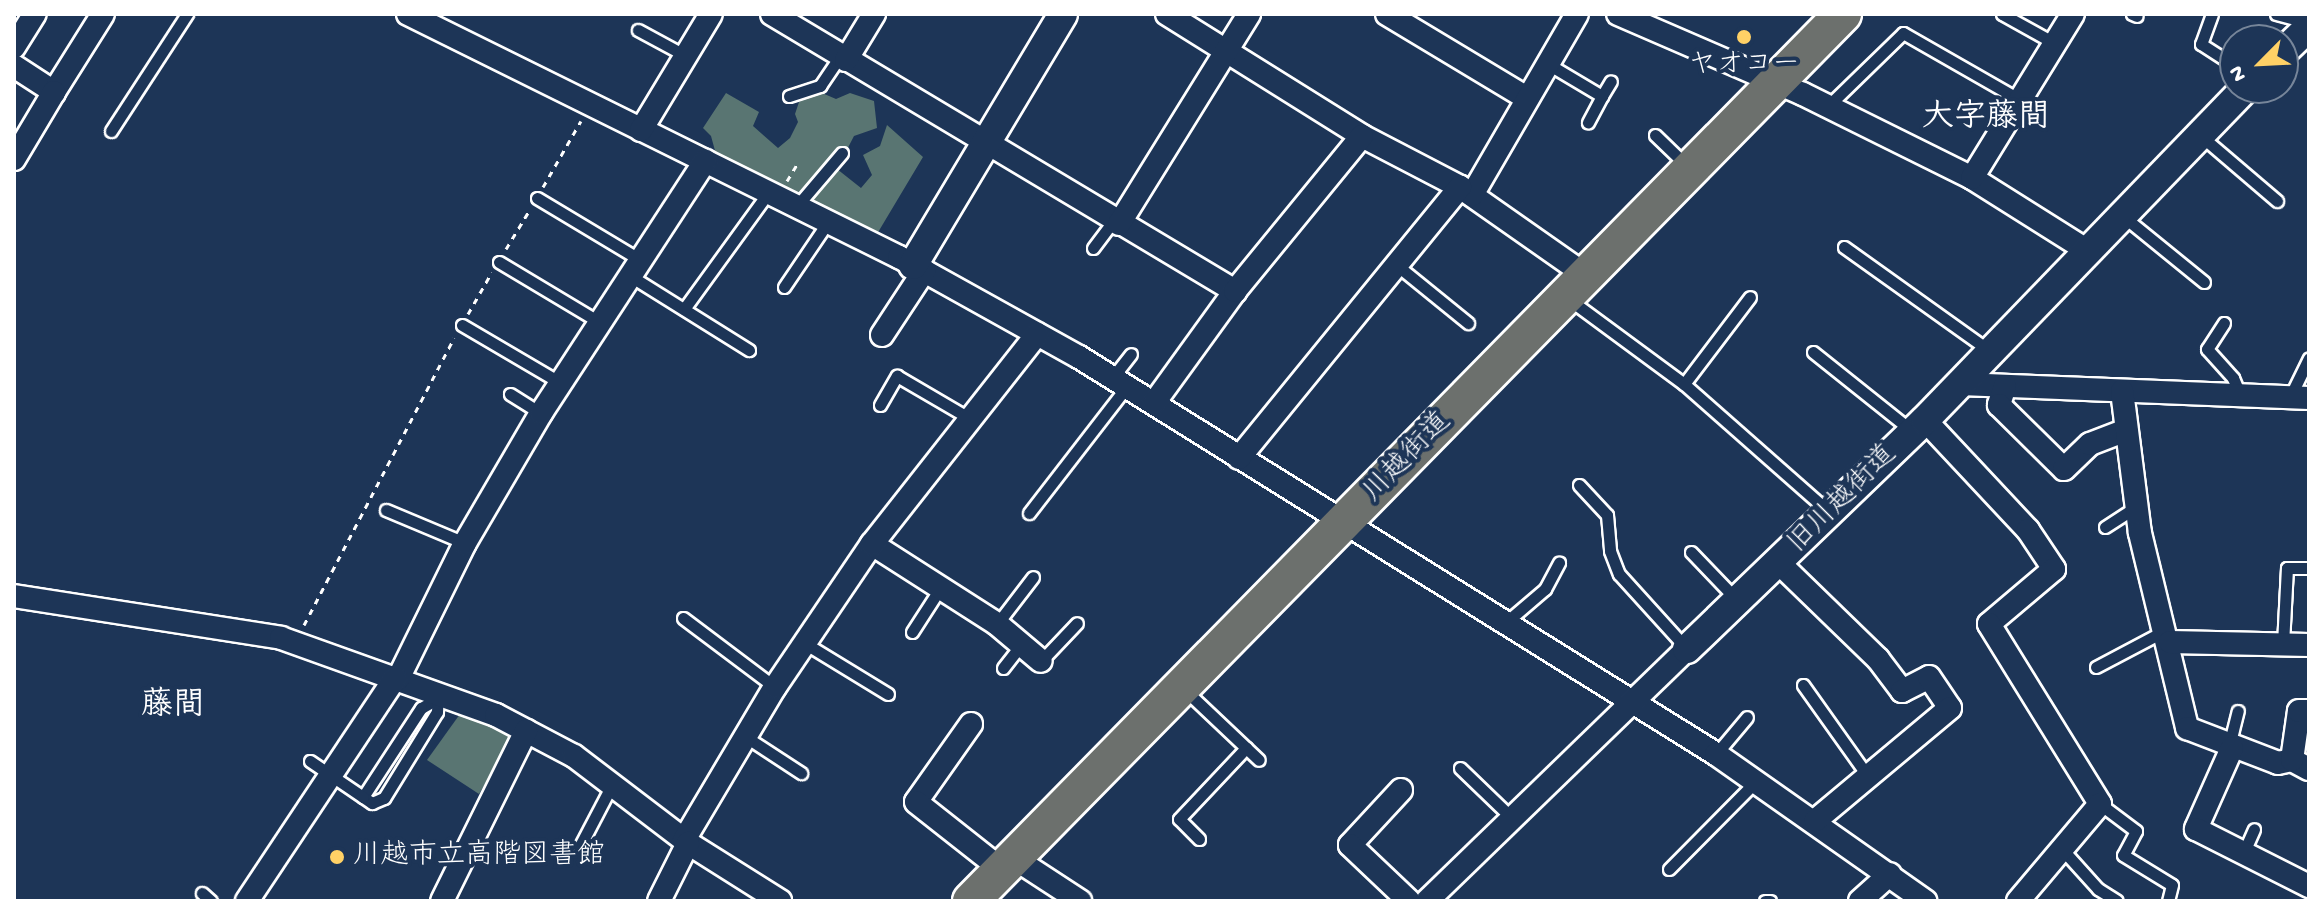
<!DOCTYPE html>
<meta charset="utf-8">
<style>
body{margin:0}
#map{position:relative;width:2323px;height:915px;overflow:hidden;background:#1d3557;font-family:"Gochi Hand","Klee One",sans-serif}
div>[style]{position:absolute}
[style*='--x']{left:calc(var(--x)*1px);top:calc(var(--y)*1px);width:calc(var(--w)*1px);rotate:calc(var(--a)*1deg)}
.green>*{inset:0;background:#597572}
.path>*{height:3px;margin-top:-1.5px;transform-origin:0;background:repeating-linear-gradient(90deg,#fff 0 6px,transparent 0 12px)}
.roads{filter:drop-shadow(2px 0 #fff) drop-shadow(-2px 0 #fff) drop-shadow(0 2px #fff) drop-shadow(0 -2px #fff)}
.service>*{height:11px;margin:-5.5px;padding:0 5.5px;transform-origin:5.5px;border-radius:5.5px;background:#1d3557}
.minor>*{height:22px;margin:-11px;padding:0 11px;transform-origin:11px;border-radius:11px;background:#1d3557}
.tertiary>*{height:28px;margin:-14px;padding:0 14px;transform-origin:14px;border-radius:14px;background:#1d3557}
.trunk>*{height:36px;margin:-18px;padding:0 18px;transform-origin:18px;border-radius:18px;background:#6c706d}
.dots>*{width:22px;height:22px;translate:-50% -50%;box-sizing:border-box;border:4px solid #1d3557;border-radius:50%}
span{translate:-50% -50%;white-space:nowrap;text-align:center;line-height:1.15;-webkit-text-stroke:8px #1d3557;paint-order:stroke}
.poi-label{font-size:28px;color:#fff}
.left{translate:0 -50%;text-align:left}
.street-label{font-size:28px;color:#fff}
.quarter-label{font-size:32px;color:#fff;font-weight:700}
.frame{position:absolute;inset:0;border:16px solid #fff;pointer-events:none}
.north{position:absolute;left:2219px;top:24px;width:80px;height:80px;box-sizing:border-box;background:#1d3557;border:2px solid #77869a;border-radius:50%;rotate:246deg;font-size:22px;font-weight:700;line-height:32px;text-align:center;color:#fff}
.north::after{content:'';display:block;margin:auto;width:28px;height:36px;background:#ffd166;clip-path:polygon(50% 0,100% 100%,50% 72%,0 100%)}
</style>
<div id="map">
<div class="green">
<i style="clip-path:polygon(726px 93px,759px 112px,753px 126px,778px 148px,790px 138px,798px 122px,795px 114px,799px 102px,806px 98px,822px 93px,836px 99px,850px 93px,874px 101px,877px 128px,854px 136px,837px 169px,861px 188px,872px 175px,863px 155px,880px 146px,887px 125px,923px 157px,877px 234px,867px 235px,717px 158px,711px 136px,703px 128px)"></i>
<i style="clip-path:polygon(460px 714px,515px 734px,479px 794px,427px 760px)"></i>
</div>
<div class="path">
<i style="--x:787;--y:181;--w:21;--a:-59"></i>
<i style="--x:543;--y:187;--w:76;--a:-60.1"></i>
<i style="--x:506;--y:249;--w:44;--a:-58.8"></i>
<i style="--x:468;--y:314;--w:48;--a:-60.3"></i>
<i style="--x:304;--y:625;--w:324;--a:-62.4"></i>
</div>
<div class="roads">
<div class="service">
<i style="--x:2002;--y:14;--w:60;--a:29.1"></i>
<i style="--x:2132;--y:14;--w:5;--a:22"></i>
<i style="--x:2212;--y:14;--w:32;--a:110"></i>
<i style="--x:2201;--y:44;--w:40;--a:32.9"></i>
<i style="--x:2276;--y:14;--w:34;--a:15"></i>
<i style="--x:638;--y:30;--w:55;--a:28.4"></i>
<i style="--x:1548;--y:64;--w:63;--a:30.7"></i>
<i style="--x:1602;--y:96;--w:30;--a:118"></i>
<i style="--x:789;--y:96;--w:33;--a:-18"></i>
<i style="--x:820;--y:86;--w:36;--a:-56"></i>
<i style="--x:1602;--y:96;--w:17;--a:-59"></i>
<i style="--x:1827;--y:107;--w:106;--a:-44.2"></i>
<i style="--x:1903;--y:33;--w:135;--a:29.8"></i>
<i style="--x:111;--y:131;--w:140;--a:-57"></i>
<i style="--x:1655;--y:135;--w:43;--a:44.1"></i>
<i style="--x:2201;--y:136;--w:100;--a:40.5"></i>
<i style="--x:537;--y:198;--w:122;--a:31"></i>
<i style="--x:796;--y:207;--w:71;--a:-49.6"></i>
<i style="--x:2124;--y:217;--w:103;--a:39.1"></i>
<i style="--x:1844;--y:247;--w:181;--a:35.5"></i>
<i style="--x:1093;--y:248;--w:35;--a:-53"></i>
<i style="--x:499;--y:262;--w:119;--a:30.9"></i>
<i style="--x:1399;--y:267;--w:89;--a:39.1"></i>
<i style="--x:632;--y:277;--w:138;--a:32"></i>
<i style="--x:784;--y:287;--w:78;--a:-55.9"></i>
<i style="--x:1570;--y:300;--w:142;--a:36.4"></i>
<i style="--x:1684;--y:384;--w:109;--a:-52.8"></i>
<i style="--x:684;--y:309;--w:143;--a:-54.1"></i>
<i style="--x:2224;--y:323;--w:31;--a:123"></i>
<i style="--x:2207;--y:349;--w:39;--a:48"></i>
<i style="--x:2233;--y:378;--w:21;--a:67"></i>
<i style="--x:462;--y:325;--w:115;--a:30.4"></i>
<i style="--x:1813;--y:352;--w:127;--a:38.6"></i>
<i style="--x:1113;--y:377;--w:29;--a:-52"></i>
<i style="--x:1684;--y:384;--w:193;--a:41.4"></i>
<i style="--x:510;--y:394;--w:36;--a:32"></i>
<i style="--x:2290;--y:397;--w:43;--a:-64"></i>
<i style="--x:880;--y:405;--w:34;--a:-60"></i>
<i style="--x:897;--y:376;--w:83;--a:30.3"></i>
<i style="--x:1579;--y:485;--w:41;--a:47"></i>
<i style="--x:1607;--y:515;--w:36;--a:85"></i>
<i style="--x:1610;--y:551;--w:25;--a:69"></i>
<i style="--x:1619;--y:574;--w:101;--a:47.8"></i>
<i style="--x:386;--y:510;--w:86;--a:22.7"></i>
<i style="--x:1029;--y:513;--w:160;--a:-52.3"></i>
<i style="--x:2105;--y:527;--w:38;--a:-33"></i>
<i style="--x:1691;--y:552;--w:68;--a:46.2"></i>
<i style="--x:683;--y:618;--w:115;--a:36.9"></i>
<i style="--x:997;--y:624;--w:59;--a:-52.5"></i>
<i style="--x:1504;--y:624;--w:54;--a:-40.5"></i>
<i style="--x:1545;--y:589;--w:30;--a:-62"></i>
<i style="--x:912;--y:632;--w:54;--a:-57.2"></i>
<i style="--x:806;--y:644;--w:96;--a:31.4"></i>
<i style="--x:2283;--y:644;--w:76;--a:-87"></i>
<i style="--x:2287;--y:568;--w:22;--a:0"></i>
<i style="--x:1041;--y:661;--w:52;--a:-46.5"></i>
<i style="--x:2096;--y:667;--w:79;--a:-27.9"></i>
<i style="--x:1003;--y:668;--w:29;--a:-52"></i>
<i style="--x:1803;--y:685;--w:110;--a:54.6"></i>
<i style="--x:1186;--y:691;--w:100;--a:43.4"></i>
<i style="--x:435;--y:700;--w:16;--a:150"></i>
<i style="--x:421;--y:708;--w:106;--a:123.1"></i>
<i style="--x:363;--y:797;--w:11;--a:34"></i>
<i style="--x:372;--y:803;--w:13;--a:-23"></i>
<i style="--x:384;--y:798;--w:101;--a:-58.4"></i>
<i style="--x:437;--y:712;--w:19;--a:-87"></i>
<i style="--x:746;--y:737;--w:66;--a:33.2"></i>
<i style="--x:2229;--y:746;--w:36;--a:-76"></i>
<i style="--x:1716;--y:754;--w:48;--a:-50"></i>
<i style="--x:310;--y:761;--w:64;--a:34.2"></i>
<i style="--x:1460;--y:768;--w:72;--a:43.9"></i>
<i style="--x:2100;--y:804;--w:45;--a:36.9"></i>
<i style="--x:2136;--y:831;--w:27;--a:118"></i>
<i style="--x:2123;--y:855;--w:57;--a:31.5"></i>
<i style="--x:2172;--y:885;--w:16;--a:104"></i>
<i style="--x:1199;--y:839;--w:28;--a:-135"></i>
<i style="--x:1179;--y:819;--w:98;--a:-46.7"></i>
<i style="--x:580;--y:846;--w:71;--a:-62.4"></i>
<i style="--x:2062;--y:849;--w:54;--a:48"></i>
<i style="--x:2098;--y:889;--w:22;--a:32"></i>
<i style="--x:2243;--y:854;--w:27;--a:-66"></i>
<i style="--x:1669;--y:869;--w:122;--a:-45.3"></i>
<i style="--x:202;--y:893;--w:12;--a:42"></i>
<i style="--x:1765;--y:901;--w:5;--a:0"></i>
</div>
<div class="minor">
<i style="--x:408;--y:14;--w:548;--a:26.33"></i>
<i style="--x:899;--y:257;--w:206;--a:29.1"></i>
<i style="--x:1079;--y:357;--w:751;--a:31.93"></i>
<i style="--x:1716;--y:754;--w:256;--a:35.1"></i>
<i style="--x:772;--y:14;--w:540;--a:30.89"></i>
<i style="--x:1167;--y:14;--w:230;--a:32"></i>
<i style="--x:1362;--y:136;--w:110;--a:27.5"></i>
<i style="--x:1460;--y:187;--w:155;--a:35"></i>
<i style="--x:1387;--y:14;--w:163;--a:31"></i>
<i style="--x:1618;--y:14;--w:202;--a:23.4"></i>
<i style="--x:1803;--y:94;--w:189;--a:26.4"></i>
<i style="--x:1972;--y:178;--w:137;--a:32.2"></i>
<i style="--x:14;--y:47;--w:39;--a:-58"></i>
<i style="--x:846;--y:60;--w:54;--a:-58.7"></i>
<i style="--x:14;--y:66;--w:48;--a:33"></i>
<i style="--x:54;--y:92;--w:92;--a:-57.9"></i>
<i style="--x:641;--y:130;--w:135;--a:-58.9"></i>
<i style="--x:14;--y:159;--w:78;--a:-59.2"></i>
<i style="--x:1972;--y:178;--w:193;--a:-58.4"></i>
<i style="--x:1472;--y:195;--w:209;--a:-59.9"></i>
<i style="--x:1119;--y:224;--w:247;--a:-58.2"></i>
<i style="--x:882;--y:335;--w:77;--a:-56.7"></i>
<i style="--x:1961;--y:384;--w:348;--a:2.3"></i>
<i style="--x:2005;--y:386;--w:20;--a:108"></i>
<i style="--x:1999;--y:405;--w:91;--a:44.6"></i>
<i style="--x:2064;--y:469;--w:36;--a:-44"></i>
<i style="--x:2090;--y:444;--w:39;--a:-21"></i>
<i style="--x:2122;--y:391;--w:143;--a:82.8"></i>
<i style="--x:2140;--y:533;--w:201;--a:76.4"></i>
<i style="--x:2187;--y:728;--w:97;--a:21"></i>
<i style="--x:2278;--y:763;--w:14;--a:-12"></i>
<i style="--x:2292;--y:760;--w:19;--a:28"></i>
<i style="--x:1154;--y:403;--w:138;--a:-54.1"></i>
<i style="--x:1235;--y:291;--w:200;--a:-50.7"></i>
<i style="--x:1925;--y:420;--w:151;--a:46.9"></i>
<i style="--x:2028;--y:530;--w:47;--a:56.3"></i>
<i style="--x:2054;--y:569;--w:85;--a:139.8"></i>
<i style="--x:1989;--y:624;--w:211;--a:58.3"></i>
<i style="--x:2100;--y:804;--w:127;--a:130.2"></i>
<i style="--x:1239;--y:458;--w:350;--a:-50.8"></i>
<i style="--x:872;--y:544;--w:148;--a:32.6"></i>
<i style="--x:997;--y:624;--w:57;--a:40.1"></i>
<i style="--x:1779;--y:563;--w:138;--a:44.1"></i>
<i style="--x:1878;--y:659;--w:40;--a:53"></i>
<i style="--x:1902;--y:691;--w:30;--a:-27"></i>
<i style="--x:1929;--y:677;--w:37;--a:56"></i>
<i style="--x:1950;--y:708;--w:175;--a:140.1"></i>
<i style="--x:14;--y:596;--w:270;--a:8.9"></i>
<i style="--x:281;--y:638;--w:228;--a:19.7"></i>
<i style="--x:496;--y:715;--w:88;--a:27.7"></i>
<i style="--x:574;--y:756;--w:143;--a:37.3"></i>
<i style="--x:688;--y:843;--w:109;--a:32.2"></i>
<i style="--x:2170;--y:642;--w:139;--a:1.2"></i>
<i style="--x:398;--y:679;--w:152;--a:-63.8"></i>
<i style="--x:465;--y:543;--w:151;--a:-59.7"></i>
<i style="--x:541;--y:413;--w:301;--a:-56.9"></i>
<i style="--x:971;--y:724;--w:95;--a:125.2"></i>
<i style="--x:916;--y:802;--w:110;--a:38.3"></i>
<i style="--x:2232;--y:748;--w:89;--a:114"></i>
<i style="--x:2196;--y:829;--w:127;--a:26.8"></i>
<i style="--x:2292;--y:760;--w:49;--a:-81.9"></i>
<i style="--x:2299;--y:711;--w:10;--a:0"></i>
<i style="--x:1401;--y:790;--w:75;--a:132.8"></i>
<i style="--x:1350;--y:845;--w:81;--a:43.5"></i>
<i style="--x:684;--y:840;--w:178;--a:-59.3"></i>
<i style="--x:775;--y:687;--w:173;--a:-55.9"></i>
<i style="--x:872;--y:544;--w:267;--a:-51.8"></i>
<i style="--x:1014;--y:858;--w:79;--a:33.1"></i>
<i style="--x:247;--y:901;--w:268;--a:-56.4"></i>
<i style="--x:442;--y:901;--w:190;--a:-63.7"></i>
<i style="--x:659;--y:901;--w:65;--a:-63.4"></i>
<i style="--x:1427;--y:901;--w:362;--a:-44.1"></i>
<i style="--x:1860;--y:901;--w:40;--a:-42"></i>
</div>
<div class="tertiary">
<i style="--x:2283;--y:52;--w:36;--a:-44"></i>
<i style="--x:913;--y:265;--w:292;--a:-59.1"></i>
<i style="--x:1687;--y:649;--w:330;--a:-43.9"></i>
<i style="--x:1925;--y:420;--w:462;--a:-46"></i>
</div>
<div class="trunk">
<i style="--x:971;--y:901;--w:1244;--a:-45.49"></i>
</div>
</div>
<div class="dots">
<i style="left:1744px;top:37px;background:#ffd166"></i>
<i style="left:337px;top:857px;background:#ffd166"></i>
</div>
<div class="poi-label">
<span style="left:1744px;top:66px">ヤオコー</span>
<span class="left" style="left:353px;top:857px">川越市立高階図書館</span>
</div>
<div class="street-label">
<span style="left:1408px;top:458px;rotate:-46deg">川越街道</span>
<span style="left:1843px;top:500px;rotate:-45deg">旧川越街道</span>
</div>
<div class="quarter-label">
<span style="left:1986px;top:119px">大字藤間</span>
<span style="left:173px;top:707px">藤間</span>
</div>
<div class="frame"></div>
<div class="north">N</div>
</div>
